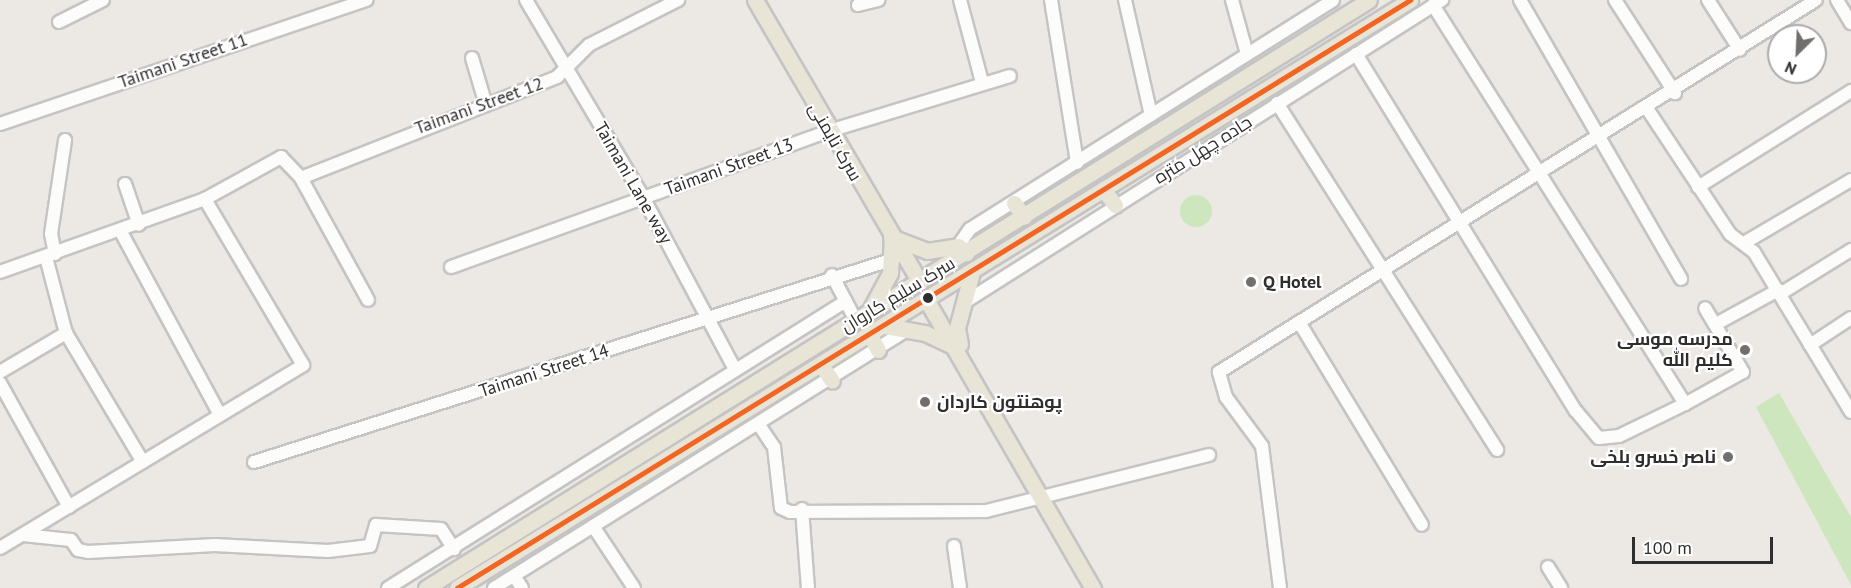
<!DOCTYPE html>
<meta charset="utf-8">
<style>
body{margin:0}
#map{position:relative;width:1851px;height:588px;overflow:hidden;background:#ece8e4;font-family:"PT Sans",Cairo,sans-serif}
div>[style]{position:absolute}
[style*='--x']{left:calc(var(--x)*1px);top:calc(var(--y)*1px);width:calc(var(--w)*1px);rotate:calc(var(--a)*1deg)}
.green>*{inset:0;background:#cee6be}
.round{border-radius:50%}
.roads{filter:drop-shadow(2px 0 #c5c4c5) drop-shadow(-2px 0 #c5c4c5) drop-shadow(0 2px #c5c4c5) drop-shadow(0 -2px #c5c4c5)}
.minor>*{height:12px;margin:-6px;padding:0 6px;transform-origin:6px;border-radius:6px;background:#fcfcfb}
.major>*{height:15px;margin:-7.5px;padding:0 7.5px;transform-origin:7.5px;border-radius:7.5px;background:#e8e4d6}
.bus-1>*{height:4.5px;margin:-2.25px;padding:0 2.25px;transform-origin:2.25px;border-radius:2.25px;background:#f26522}
.dots>*{width:16px;height:16px;translate:-50% -50%;box-sizing:border-box;border:3px solid #fff;border-radius:50%}
span{translate:-50% -50%;white-space:nowrap;text-align:center;line-height:1.15;-webkit-text-stroke:4.5px #fff;paint-order:stroke}
.street-label{font-size:18px;color:#2e2e2e}
.poi-label{font-size:18px;color:#2e2e2e;font-weight:700}
.left{translate:0 -50%;text-align:left}
.right{translate:-100% -50%;text-align:right}
.north{position:absolute;left:1767px;top:24px;width:60px;height:60px;box-sizing:border-box;background:#fff;border:2px solid #ababab;border-radius:50%;rotate:204deg;font-size:16px;font-weight:700;line-height:24px;text-align:center;color:#2e2e2e}
.north::after{content:'';display:block;margin:auto;width:21px;height:27px;background:#706f6e;clip-path:polygon(50% 0,100% 100%,50% 72%,0 100%)}
.scale{position:absolute;left:1632px;top:537px;width:141px;height:27px;box-sizing:border-box;border:3px solid #2e2e2e;border-top:0;padding-left:8px;font-size:18px;line-height:21px;white-space:nowrap;color:#2e2e2e;-webkit-text-stroke:4px #fff;paint-order:stroke}
</style>
<div id="map">
<div class="green">
<i class="round" style="left:1180px;top:195px;width:32px;height:32px"></i>
<i style="clip-path:polygon(1779px 393px,1851px 517px,1851px 585px,1756px 407px)"></i>
</div>
<div class="roads">
<div class="minor">
<i style="--x:526;--y:0;--w:229;--a:59.3"></i>
<i style="--x:643;--y:197;--w:195;--a:61.9"></i>
<i style="--x:960;--y:0;--w:85;--a:75"></i>
<i style="--x:1051;--y:0;--w:165;--a:80.9"></i>
<i style="--x:1125;--y:0;--w:118;--a:77.3"></i>
<i style="--x:1232;--y:0;--w:56;--a:74.5"></i>
<i style="--x:1520;--y:0;--w:322;--a:60"></i>
<i style="--x:1615;--y:0;--w:111;--a:57.2"></i>
<i style="--x:1708;--y:0;--w:59;--a:57.4"></i>
<i style="--x:1837;--y:0;--w:27;--a:59"></i>
<i style="--x:858;--y:5;--w:21;--a:-14"></i>
<i style="--x:1433;--y:5;--w:472;--a:57.7"></i>
<i style="--x:1685;--y:404;--w:66;--a:-28.9"></i>
<i style="--x:1743;--y:372;--w:74;--a:-120.7"></i>
<i style="--x:59;--y:22;--w:49;--a:-26.6"></i>
<i style="--x:1356;--y:54;--w:419;--a:58.4"></i>
<i style="--x:1576;--y:411;--w:35;--a:50"></i>
<i style="--x:1599;--y:438;--w:20;--a:-6"></i>
<i style="--x:1619;--y:436;--w:73;--a:-25.9"></i>
<i style="--x:472;--y:58;--w:49;--a:73.4"></i>
<i style="--x:1277;--y:103;--w:411;--a:57.6"></i>
<i style="--x:1648;--y:110;--w:149;--a:56.5"></i>
<i style="--x:1730;--y:234;--w:30;--a:37"></i>
<i style="--x:1754;--y:252;--w:187;--a:58.8"></i>
<i style="--x:0;--y:124;--w:387;--a:-18.7"></i>
<i style="--x:301;--y:178;--w:275;--a:-21.5"></i>
<i style="--x:557;--y:77;--w:45;--a:-45"></i>
<i style="--x:589;--y:45;--w:100;--a:-26.8"></i>
<i style="--x:125;--y:184;--w:43;--a:71.1"></i>
<i style="--x:1698;--y:187;--w:181;--a:-32.1"></i>
<i style="--x:121;--y:232;--w:208;--a:61.6"></i>
<i style="--x:1744;--y:243;--w:124;--a:-30.5"></i>
<i style="--x:958;--y:246;--w:21;--a:-55"></i>
<i style="--x:970;--y:229;--w:429;--a:-32.2"></i>
<i style="--x:55;--y:254;--w:20;--a:-101"></i>
<i style="--x:51;--y:234;--w:95;--a:-81.5"></i>
<i style="--x:46;--y:257;--w:79;--a:75.3"></i>
<i style="--x:66;--y:333;--w:150;--a:59.2"></i>
<i style="--x:451;--y:267;--w:402;--a:-19.8"></i>
<i style="--x:829;--y:131;--w:189;--a:-16.9"></i>
<i style="--x:0;--y:272;--w:218;--a:-19.6"></i>
<i style="--x:205;--y:199;--w:87;--a:-28.9"></i>
<i style="--x:281;--y:157;--w:29;--a:46"></i>
<i style="--x:301;--y:178;--w:139;--a:61.2"></i>
<i style="--x:832;--y:275;--w:52;--a:62.4"></i>
<i style="--x:1780;--y:294;--w:84;--a:-31.8"></i>
<i style="--x:965;--y:302;--w:565;--a:-32.34"></i>
<i style="--x:1299;--y:322;--w:237;--a:58.8"></i>
<i style="--x:1716;--y:324;--w:71;--a:-28.7"></i>
<i style="--x:1810;--y:345;--w:49;--a:-33.4"></i>
<i style="--x:0;--y:372;--w:77;--a:-30.6"></i>
<i style="--x:0;--y:383;--w:142;--a:60.9"></i>
<i style="--x:759;--y:425;--w:27;--a:56"></i>
<i style="--x:774;--y:447;--w:61;--a:83.5"></i>
<i style="--x:781;--y:508;--w:10;--a:24"></i>
<i style="--x:790;--y:512;--w:196;--a:-0.3"></i>
<i style="--x:986;--y:511;--w:230;--a:-14.1"></i>
<i style="--x:254;--y:462;--w:671;--a:-17.6"></i>
<i style="--x:802;--y:509;--w:79;--a:85.7"></i>
<i style="--x:593;--y:526;--w:74;--a:56.5"></i>
<i style="--x:23;--y:535;--w:48;--a:5.9"></i>
<i style="--x:71;--y:540;--w:12;--a:55"></i>
<i style="--x:78;--y:550;--w:10;--a:11"></i>
<i style="--x:88;--y:552;--w:127;--a:-3.2"></i>
<i style="--x:215;--y:545;--w:113;--a:3"></i>
<i style="--x:328;--y:551;--w:42;--a:-6.8"></i>
<i style="--x:370;--y:546;--w:22;--a:-74"></i>
<i style="--x:376;--y:525;--w:65;--a:3.5"></i>
<i style="--x:441;--y:529;--w:24;--a:57"></i>
<i style="--x:954;--y:546;--w:42;--a:81.9"></i>
<i style="--x:0;--y:548;--w:354;--a:-31.1"></i>
<i style="--x:303;--y:365;--w:193;--a:-120.6"></i>
<i style="--x:1548;--y:567;--w:25;--a:58"></i>
<i style="--x:514;--y:576;--w:14;--a:56"></i>
<i style="--x:388;--y:588;--w:540;--a:-32.07"></i>
<i style="--x:494;--y:588;--w:488;--a:-32"></i>
<i style="--x:1280;--y:588;--w:143;--a:-97.2"></i>
<i style="--x:1262;--y:446;--w:61;--a:-126.3"></i>
<i style="--x:1226;--y:397;--w:26;--a:-106"></i>
<i style="--x:1219;--y:372;--w:703;--a:-31.93"></i>
</div>
<div class="major">
<i style="--x:755;--y:0;--w:327;--a:59.7"></i>
<i style="--x:1103;--y:189;--w:20;--a:53"></i>
<i style="--x:1014;--y:203;--w:17;--a:54"></i>
<i style="--x:891;--y:237;--w:39;--a:21"></i>
<i style="--x:927;--y:251;--w:31;--a:-9"></i>
<i style="--x:958;--y:246;--w:11;--a:41"></i>
<i style="--x:927;--y:301;--w:332;--a:60"></i>
<i style="--x:869;--y:312;--w:44;--a:-61.7"></i>
<i style="--x:890;--y:273;--w:33;--a:-87"></i>
<i style="--x:885;--y:326;--w:41;--a:9.9"></i>
<i style="--x:925;--y:333;--w:33;--a:25"></i>
<i style="--x:870;--y:335;--w:17;--a:62"></i>
<i style="--x:960;--y:344;--w:16;--a:-101"></i>
<i style="--x:957;--y:328;--w:58;--a:-75"></i>
<i style="--x:821;--y:365;--w:19;--a:55"></i>
<i style="--x:426;--y:588;--w:1111;--a:-31.95"></i>
<i style="--x:457;--y:588;--w:1120;--a:-31.67"></i>
</div>
</div>
<div class="bus-1">
<i style="--x:457;--y:588;--w:1120;--a:-31.67"></i>
</div>
<div class="dots">
<i style="left:1251px;top:282px;background:#706f6e"></i>
<i style="left:928px;top:298px;background:#2e2e2e"></i>
<i style="left:1745px;top:350px;background:#706f6e"></i>
<i style="left:925px;top:402px;background:#706f6e"></i>
<i style="left:1728px;top:457px;background:#706f6e"></i>
</div>
<div class="street-label">
<span style="left:183px;top:61px;rotate:-19deg">Taimani Street 11</span>
<span style="left:479px;top:106px;rotate:-20deg">Taimani Street 12</span>
<span style="left:835px;top:142px;rotate:60deg">سرک تایمنی</span>
<span style="left:1203px;top:150px;rotate:-32deg">جاده چهل متره</span>
<span style="left:729px;top:167px;rotate:-20deg">Taimani Street 13</span>
<span style="left:633px;top:183px;rotate:60deg">Taimani Lane way</span>
<span style="left:898px;top:295px;rotate:-31deg">سرک سلیم کاروان</span>
<span style="left:544px;top:371px;rotate:-18deg">Taimani Street 14</span>
</div>
<div class="poi-label">
<span class="left" style="left:1263px;top:282px">Q Hotel</span>
<span class="right" style="left:1733px;top:350px">مدرسه موسی<br>کلیم الله</span>
<span class="left" style="left:937px;top:402px">پوهنتون کاردان</span>
<span class="right" style="left:1716px;top:457px">ناصر خسرو بلخی</span>
</div>
<div class="north">N</div>
<div class="scale">100 m</div>
</div>
